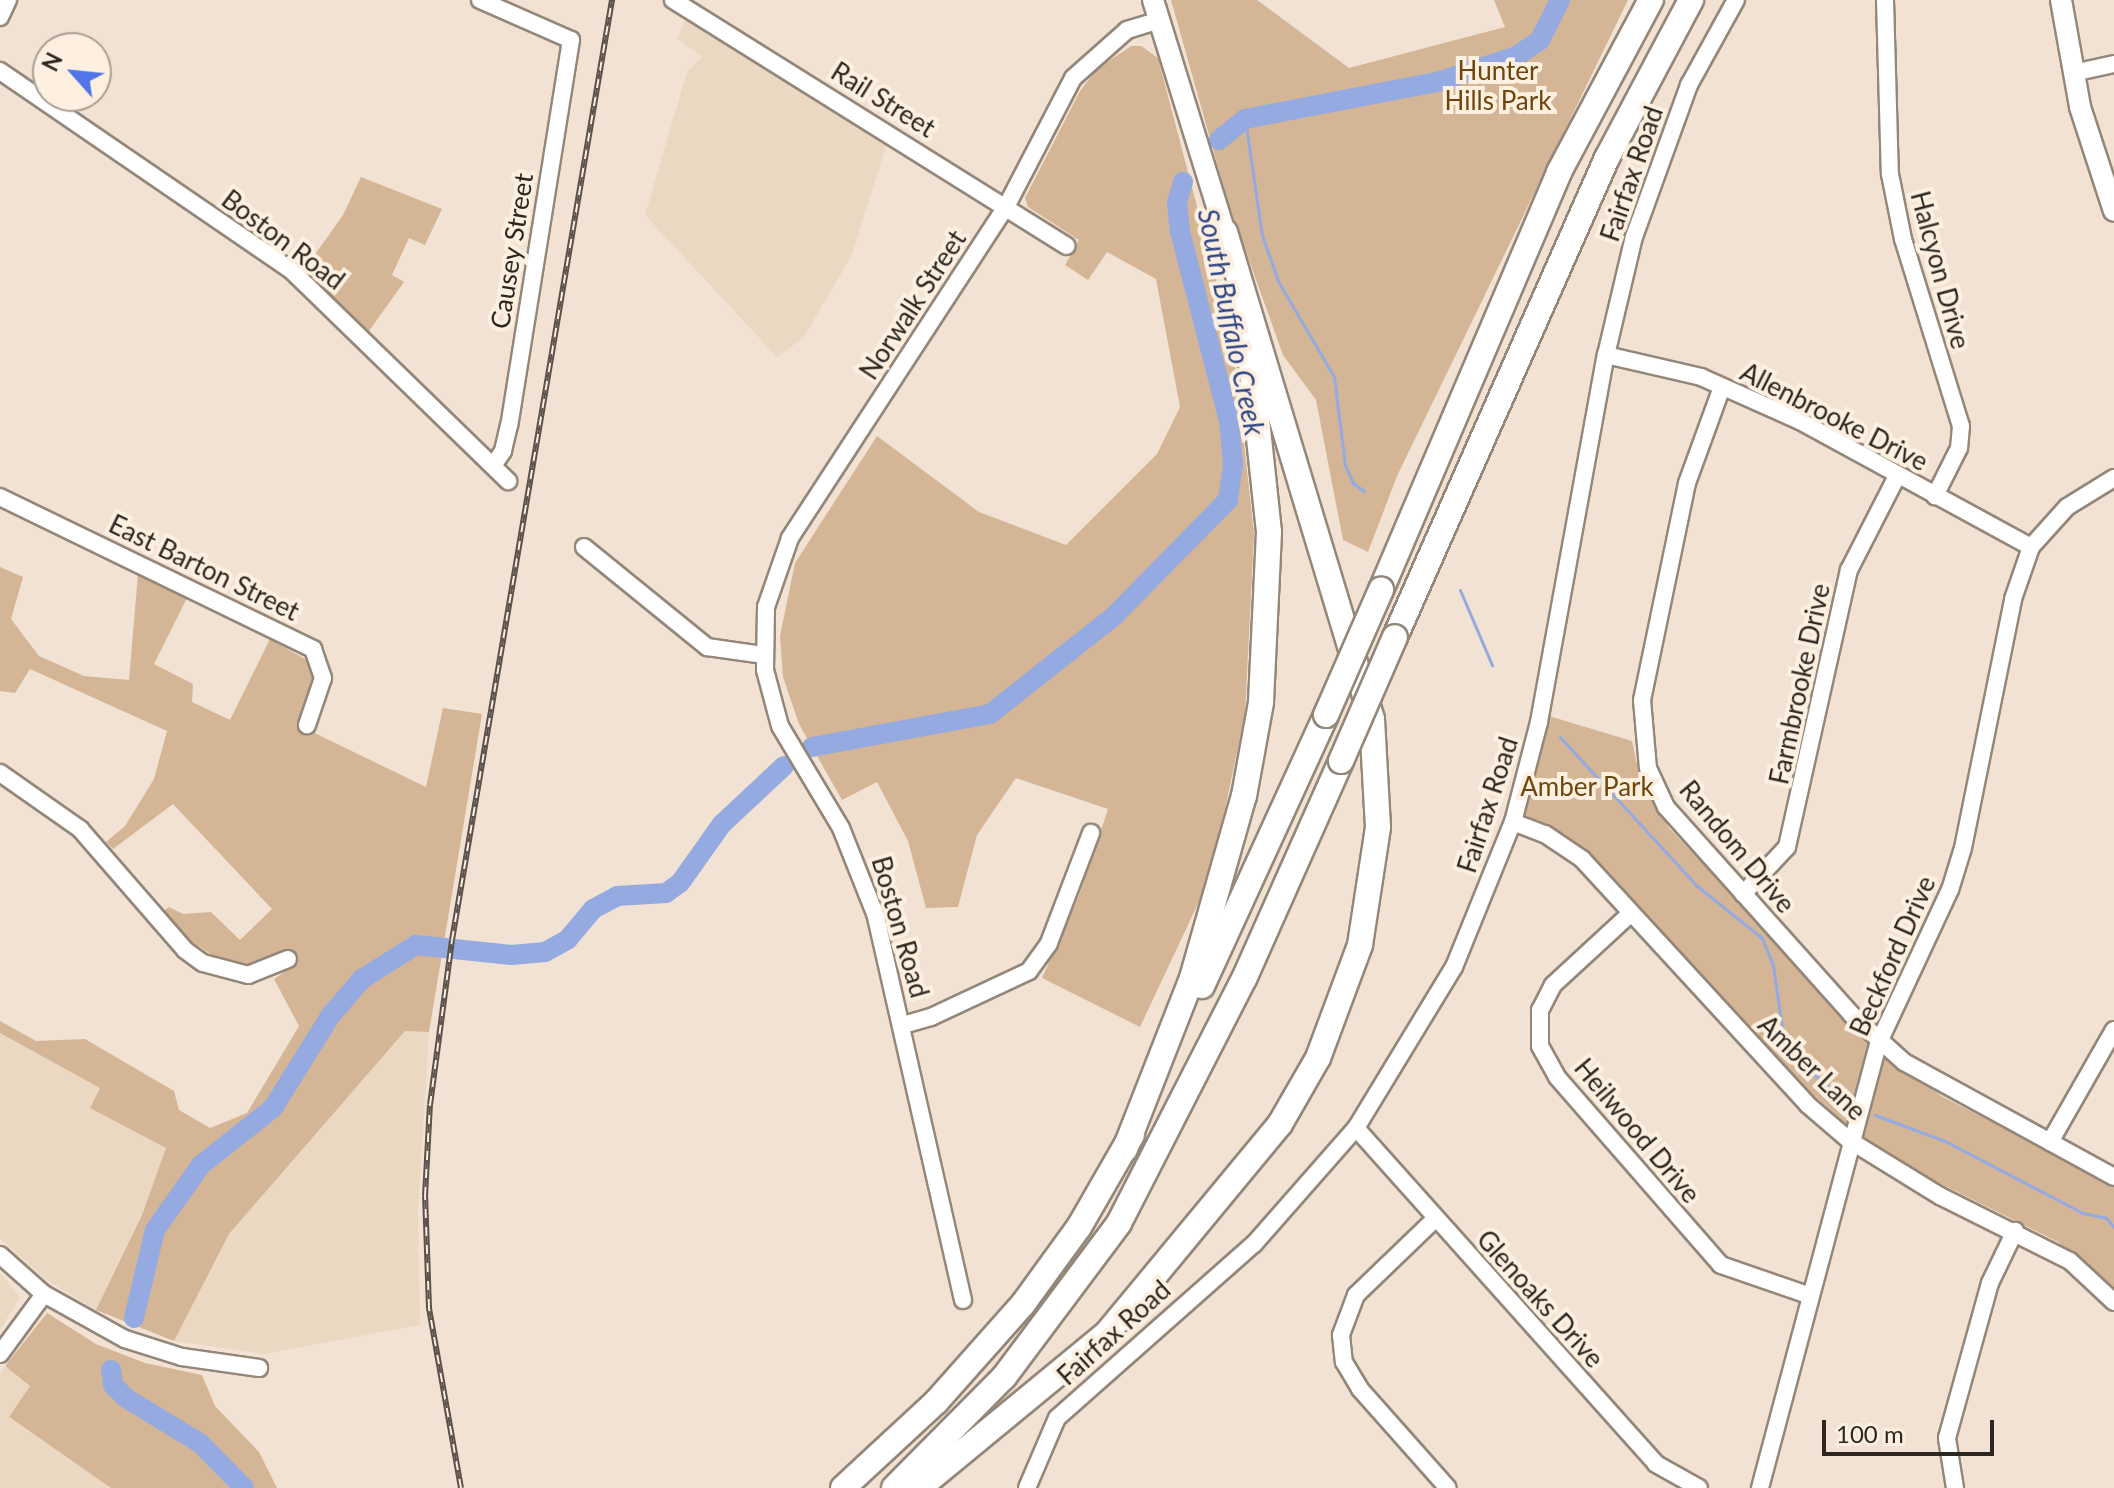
<!DOCTYPE html>
<style>
body{margin:0}
#map{position:relative;width:2114px;height:1488px;overflow:hidden;background:#f1e2d3;font-family:Lato,sans-serif}
div>[style]{position:absolute}
[style*='--x']{left:calc(var(--x)*1px);top:calc(var(--y)*1px);width:calc(var(--w)*1px);rotate:calc(var(--a)*1deg)}
.built>*{inset:0;background:#ebd8c2}
.green>*{inset:0;background:#d4b696}
.stream>*{height:3px;margin:-1.5px;padding:0 1.5px;transform-origin:1.5px;border-radius:1.5px;background:#95aae0}
.river>*{height:20px;margin:-10px;padding:0 10px;transform-origin:10px;border-radius:10px;background:#95aae0}
.roads{filter:drop-shadow(2px 0 #948779) drop-shadow(-2px 0 #948779) drop-shadow(0 2px #948779) drop-shadow(0 -2px #948779)}
.minor>*{height:16px;margin:-8px;padding:0 8px;transform-origin:8px;border-radius:8px;background:#fff}
.major>*{height:20px;margin:-10px;padding:0 10px;transform-origin:10px;border-radius:10px;background:#fff}
.highway>*{height:24px;margin:-12px;padding:0 12px;transform-origin:12px;border-radius:12px;background:#fff}
.rail>*{height:6px;margin-top:-3px;transform-origin:0;background:repeating-linear-gradient(90deg,#fef0e0 0 9px,#5a524a 0 18px);box-sizing:border-box;border-block:2px solid #5a524a}
.bridges{filter:drop-shadow(2px 0 #948779) drop-shadow(-2px 0 #948779) drop-shadow(0 2px #948779) drop-shadow(0 -2px #948779)}
.highway-bridge>*{height:24px;margin:-12px;padding:0 12px;transform-origin:12px;border-radius:12px;background:#fff}
span{translate:-50% -50%;white-space:nowrap;text-align:center;line-height:1.15;-webkit-text-stroke:8px #fef0e0;paint-order:stroke}
.park-label{font-size:26px;color:#6f460a}
.street-label{font-size:26px;color:#2c2620}
.water-label{font-size:28px;color:#2f4585;font-style:italic}
.north{position:absolute;left:32px;top:32px;width:80px;height:80px;box-sizing:border-box;background:#fef0e0;border:2px solid #aa9f93;border-radius:50%;rotate:297deg;font-size:22px;font-weight:700;line-height:32px;text-align:center;color:#2c2620}
.north::after{content:'';display:block;margin:auto;width:28px;height:36px;background:#5075e9;clip-path:polygon(50% 0,100% 100%,50% 72%,0 100%)}
.scale{position:absolute;left:1822px;top:1420px;width:172px;height:36px;box-sizing:border-box;border:4px solid #2c2620;border-top:0;padding-left:10px;font-size:24px;line-height:28px;white-space:nowrap;color:#2c2620;-webkit-text-stroke:6px #fef0e0;paint-order:stroke}
</style>
<div id="map">
<div class="built">
<i style="clip-path:polygon(687px 19px,886px 146px,851px 257px,803px 338px,777px 357px,645px 215px,687px 72px,702px 57px,677px 38px)"></i>
<i style="clip-path:polygon(405px 1031px,429px 1032px,418px 1209px,420px 1325px,264px 1354px,174px 1341px,229px 1234px)"></i>
<i style="clip-path:polygon(0 1033px,101px 1088px,91px 1108px,166px 1148px,142px 1215px,96px 1310px,48px 1281px,0 1239px)"></i>
<i style="clip-path:polygon(0 1273px,20px 1297px,0 1330px)"></i>
<i style="clip-path:polygon(5px 1366px,30px 1386px,9px 1418px,111px 1488px,0 1488px,0 1374px)"></i>
</div>
<div class="green">
<i style="clip-path:polygon(1171px 0,1257px 0,1349px 68px,1505px 27px,1494px 0,1628px 0,1397px 476px,1368px 552px,1343px 540px,1316px 400px,1283px 355px,1227px 199px)"></i>
<i style="clip-path:polygon(1131px 46px,1141px 46px,1158px 58px,1213px 267px,1234px 353px,1254px 534px,1245px 714px,1211px 876px,1140px 1027px,1042px 978px,1080px 893px,1108px 809px,1016px 778px,977px 835px,958px 907px,926px 908px,908px 841px,877px 782px,842px 800px,799px 724px,783px 677px,780px 636px,795px 563px,877px 436px,979px 512px,1066px 545px,1157px 454px,1180px 407px,1156px 279px,1107px 252px,1088px 280px,1065px 265px,1079px 240px,1028px 207px,1025px 198px,1080px 91px,1097px 69px)"></i>
<i style="clip-path:polygon(361px 177px,442px 209px,425px 245px,409px 238px,392px 275px,404px 282px,369px 331px,304px 270px,343px 215px)"></i>
<i style="clip-path:polygon(0 567px,23px 577px,11px 619px,39px 656px,84px 676px,129px 680px,138px 574px,187px 598px,154px 664px,193px 684px,192px 702px,230px 720px,270px 639px,312px 663px,315px 672px,298px 725px,426px 787px,443px 708px,482px 714px,429px 1032px,405px 1031px,229px 1234px,174px 1341px,96px 1310px,142px 1215px,166px 1148px,90px 1108px,100px 1088px,0 1033px,0 1021px,36px 1041px,85px 1039px,174px 1091px,179px 1110px,210px 1128px,247px 1113px,299px 1026px,274px 979px,298px 963px,286px 950px,251px 965px,218px 959px,185px 937px,162px 912px,169px 907px,183px 914px,211px 912px,240px 940px,272px 909px,173px 804px,113px 849px,106px 842px,125px 826px,154px 779px,167px 731px,30px 669px,15px 693px,0 691px)"></i>
<i style="clip-path:polygon(1549px 716px,1632px 741px,1639px 774px,1669px 828px,1892px 1062px,1943px 1097px,2114px 1184px,2114px 1292px,2058px 1242px,1917px 1172px,1862px 1138px,1800px 1083px,1599px 869px,1547px 826px,1521px 813px)"></i>
<i style="clip-path:polygon(47px 1313px,96px 1344px,145px 1363px,202px 1375px,215px 1406px,259px 1452px,277px 1488px,111px 1488px,9px 1417px,30px 1386px,5px 1366px)"></i>
</div>
<div class="stream">
<i style="--x:1245;--y:119;--w:117;--a:81.7"></i>
<i style="--x:1262;--y:235;--w:49;--a:70.8"></i>
<i style="--x:1278;--y:281;--w:111;--a:59.7"></i>
<i style="--x:1334;--y:377;--w:89;--a:82.9"></i>
<i style="--x:1345;--y:465;--w:20;--a:66"></i>
<i style="--x:1353;--y:483;--w:14;--a:36"></i>
<i style="--x:1460;--y:590;--w:82;--a:66.9"></i>
<i style="--x:1560;--y:737;--w:201;--a:47.4"></i>
<i style="--x:1696;--y:885;--w:85;--a:38.8"></i>
<i style="--x:1762;--y:938;--w:29;--a:68"></i>
<i style="--x:1773;--y:965;--w:77;--a:81.8"></i>
<i style="--x:1784;--y:1041;--w:23;--a:56"></i>
<i style="--x:1797;--y:1060;--w:52;--a:40.4"></i>
<i style="--x:1875;--y:1115;--w:75;--a:20.4"></i>
<i style="--x:1945;--y:1141;--w:156;--a:27.6"></i>
<i style="--x:2083;--y:1213;--w:24;--a:12"></i>
<i style="--x:2106;--y:1218;--w:12;--a:48"></i>
</div>
<div class="river">
<i style="--x:1219;--y:140;--w:33;--a:-39"></i>
<i style="--x:1245;--y:119;--w:196;--a:-10.9"></i>
<i style="--x:1437;--y:82;--w:84;--a:-18"></i>
<i style="--x:1517;--y:56;--w:28;--a:-35"></i>
<i style="--x:1540;--y:40;--w:45;--a:-63.4"></i>
<i style="--x:812;--y:747;--w:181;--a:-10.5"></i>
<i style="--x:990;--y:714;--w:158;--a:-38.3"></i>
<i style="--x:1114;--y:616;--w:163;--a:-45.5"></i>
<i style="--x:1228;--y:500;--w:35;--a:-82"></i>
<i style="--x:1233;--y:465;--w:44;--a:-95.2"></i>
<i style="--x:1229;--y:421;--w:195;--a:-104.5"></i>
<i style="--x:1180;--y:232;--w:29;--a:-96"></i>
<i style="--x:1177;--y:203;--w:22;--a:-74"></i>
<i style="--x:134;--y:1318;--w:90;--a:-76.6"></i>
<i style="--x:155;--y:1230;--w:80;--a:-54.7"></i>
<i style="--x:201;--y:1165;--w:92;--a:-38.4"></i>
<i style="--x:273;--y:1108;--w:110;--a:-58.1"></i>
<i style="--x:331;--y:1015;--w:48;--a:-49.3"></i>
<i style="--x:362;--y:979;--w:64;--a:-32.2"></i>
<i style="--x:416;--y:945;--w:96;--a:6"></i>
<i style="--x:511;--y:955;--w:34;--a:-5"></i>
<i style="--x:545;--y:952;--w:26;--a:-29"></i>
<i style="--x:568;--y:939;--w:39;--a:-50"></i>
<i style="--x:593;--y:909;--w:27;--a:-28"></i>
<i style="--x:617;--y:896;--w:49;--a:-3.5"></i>
<i style="--x:666;--y:893;--w:17;--a:-36"></i>
<i style="--x:680;--y:883;--w:72;--a:-54.6"></i>
<i style="--x:722;--y:824;--w:85;--a:-43.1"></i>
<i style="--x:111;--y:1370;--w:15;--a:82"></i>
<i style="--x:113;--y:1385;--w:18;--a:45"></i>
<i style="--x:126;--y:1398;--w:87;--a:31.3"></i>
<i style="--x:200;--y:1443;--w:63;--a:45.6"></i>
</div>
<div class="roads">
<div class="minor">
<i style="--x:480;--y:0;--w:99;--a:23.7"></i>
<i style="--x:571;--y:40;--w:390;--a:99.1"></i>
<i style="--x:509;--y:425;--w:27;--a:103"></i>
<i style="--x:503;--y:451;--w:18;--a:124"></i>
<i style="--x:673;--y:0;--w:464;--a:32"></i>
<i style="--x:1885;--y:0;--w:174;--a:88.4"></i>
<i style="--x:1890;--y:174;--w:66;--a:78.7"></i>
<i style="--x:1903;--y:239;--w:196;--a:72.8"></i>
<i style="--x:1961;--y:426;--w:22;--a:95"></i>
<i style="--x:1959;--y:448;--w:54;--a:116.6"></i>
<i style="--x:0;--y:17;--w:19;--a:-65"></i>
<i style="--x:0;--y:71;--w:353;--a:34.4"></i>
<i style="--x:291;--y:270;--w:303;--a:44.2"></i>
<i style="--x:2073;--y:73;--w:42;--a:-12.4"></i>
<i style="--x:1606;--y:355;--w:98;--a:13"></i>
<i style="--x:1701;--y:377;--w:108;--a:24"></i>
<i style="--x:1800;--y:421;--w:263;--a:28.6"></i>
<i style="--x:1722;--y:387;--w:102;--a:110"></i>
<i style="--x:1687;--y:483;--w:222;--a:101.7"></i>
<i style="--x:1642;--y:700;--w:68;--a:85"></i>
<i style="--x:1648;--y:768;--w:43;--a:65.2"></i>
<i style="--x:1666;--y:807;--w:279;--a:48.2"></i>
<i style="--x:1852;--y:1015;--w:70;--a:42.1"></i>
<i style="--x:1904;--y:1062;--w:239;--a:28.7"></i>
<i style="--x:0;--y:497;--w:348;--a:25.9"></i>
<i style="--x:313;--y:649;--w:31;--a:71"></i>
<i style="--x:323;--y:678;--w:50;--a:108.8"></i>
<i style="--x:584;--y:547;--w:159;--a:39.1"></i>
<i style="--x:707;--y:647;--w:58;--a:8"></i>
<i style="--x:0;--y:773;--w:98;--a:35"></i>
<i style="--x:80;--y:829;--w:160;--a:49"></i>
<i style="--x:185;--y:950;--w:22;--a:36"></i>
<i style="--x:203;--y:963;--w:47;--a:14.9"></i>
<i style="--x:248;--y:975;--w:43;--a:-21.8"></i>
<i style="--x:1513;--y:822;--w:34;--a:21"></i>
<i style="--x:1545;--y:834;--w:45;--a:34"></i>
<i style="--x:1582;--y:859;--w:334;--a:47.4"></i>
<i style="--x:1808;--y:1105;--w:54;--a:40.5"></i>
<i style="--x:1849;--y:1140;--w:107;--a:31.6"></i>
<i style="--x:1940;--y:1196;--w:145;--a:26.6"></i>
<i style="--x:2070;--y:1261;--w:60;--a:43"></i>
<i style="--x:1743;--y:894;--w:64;--a:-46.9"></i>
<i style="--x:1787;--y:847;--w:284;--a:-77.4"></i>
<i style="--x:1849;--y:570;--w:106;--a:-62.9"></i>
<i style="--x:1630;--y:914;--w:105;--a:137.3"></i>
<i style="--x:1553;--y:985;--w:28;--a:117"></i>
<i style="--x:1540;--y:1010;--w:36;--a:90"></i>
<i style="--x:1540;--y:1046;--w:35;--a:61"></i>
<i style="--x:1557;--y:1077;--w:249;--a:48.9"></i>
<i style="--x:1721;--y:1265;--w:92;--a:19"></i>
<i style="--x:903;--y:1025;--w:29;--a:-16"></i>
<i style="--x:931;--y:1017;--w:108;--a:-25.1"></i>
<i style="--x:1029;--y:971;--w:34;--a:-54"></i>
<i style="--x:1049;--y:943;--w:118;--a:-69.1"></i>
<i style="--x:1356;--y:1128;--w:450;--a:48.2"></i>
<i style="--x:1656;--y:1464;--w:49;--a:29.2"></i>
<i style="--x:2050;--y:1142;--w:129;--a:-60.3"></i>
<i style="--x:1436;--y:1218;--w:111;--a:136.1"></i>
<i style="--x:1356;--y:1295;--w:43;--a:110.6"></i>
<i style="--x:1341;--y:1335;--w:27;--a:84"></i>
<i style="--x:1344;--y:1362;--w:31;--a:59"></i>
<i style="--x:1360;--y:1389;--w:132;--a:48.4"></i>
<i style="--x:0;--y:1255;--w:59;--a:41.6"></i>
<i style="--x:44;--y:1294;--w:93;--a:29.1"></i>
<i style="--x:125;--y:1339;--w:60;--a:17.5"></i>
<i style="--x:182;--y:1357;--w:78;--a:8.1"></i>
<i style="--x:963;--y:1300;--w:394;--a:-102.8"></i>
<i style="--x:876;--y:916;--w:95;--a:-111.7"></i>
<i style="--x:841;--y:828;--w:119;--a:-120.9"></i>
<i style="--x:780;--y:726;--w:58;--a:-105"></i>
<i style="--x:765;--y:670;--w:63;--a:-89.1"></i>
<i style="--x:766;--y:607;--w:73;--a:-70.8"></i>
<i style="--x:790;--y:538;--w:397;--a:-56.9"></i>
<i style="--x:1007;--y:205;--w:143;--a:-62.5"></i>
<i style="--x:1073;--y:78;--w:72;--a:-41.6"></i>
<i style="--x:1127;--y:30;--w:34;--a:-17"></i>
<i style="--x:0;--y:1354;--w:74;--a:-53.7"></i>
<i style="--x:1027;--y:1488;--w:76;--a:-66.8"></i>
<i style="--x:1057;--y:1418;--w:263;--a:-41.5"></i>
<i style="--x:1254;--y:1244;--w:154;--a:-48.7"></i>
<i style="--x:1356;--y:1128;--w:188;--a:-58.7"></i>
<i style="--x:1454;--y:967;--w:157;--a:-67.9"></i>
<i style="--x:1513;--y:822;--w:103;--a:-75.4"></i>
<i style="--x:1539;--y:722;--w:373;--a:-79.7"></i>
<i style="--x:1606;--y:355;--w:121;--a:-76.7"></i>
<i style="--x:1634;--y:237;--w:162;--a:-70.1"></i>
<i style="--x:1689;--y:85;--w:97;--a:-61.1"></i>
<i style="--x:1760;--y:1488;--w:462;--a:-75.1"></i>
<i style="--x:1879;--y:1042;--w:168;--a:-65"></i>
<i style="--x:1950;--y:890;--w:44;--a:-72.8"></i>
<i style="--x:1963;--y:848;--w:254;--a:-78.6"></i>
<i style="--x:2013;--y:599;--w:55;--a:-70.9"></i>
<i style="--x:2031;--y:547;--w:54;--a:-48"></i>
<i style="--x:2067;--y:507;--w:55;--a:-31.7"></i>
<i style="--x:1955;--y:1488;--w:51;--a:-99.1"></i>
<i style="--x:1947;--y:1438;--w:161;--a:-74.5"></i>
<i style="--x:1990;--y:1283;--w:58;--a:-64.3"></i>
</div>
<div class="major">
<i style="--x:1153;--y:0;--w:243;--a:72.8"></i>
<i style="--x:2061;--y:0;--w:109;--a:79.9"></i>
<i style="--x:2080;--y:107;--w:109;--a:71.9"></i>
</div>
<div class="highway">
<i style="--x:1381;--y:590;--w:454;--a:-66.9"></i>
<i style="--x:1559;--y:172;--w:195;--a:-61.9"></i>
<i style="--x:1395;--y:637;--w:524;--a:-66.13"></i>
<i style="--x:1607;--y:158;--w:179;--a:-62"></i>
<i style="--x:1202;--y:986;--w:298;--a:-65.4"></i>
<i style="--x:1125;--y:1149;--w:184;--a:-68.6"></i>
<i style="--x:1192;--y:978;--w:189;--a:-74.1"></i>
<i style="--x:1244;--y:796;--w:96;--a:-79.7"></i>
<i style="--x:1261;--y:702;--w:170;--a:-87.3"></i>
<i style="--x:1269;--y:532;--w:189;--a:-96.1"></i>
<i style="--x:843;--y:1488;--w:127;--a:-42.8"></i>
<i style="--x:936;--y:1402;--w:131;--a:-48.4"></i>
<i style="--x:1023;--y:1304;--w:95;--a:-54"></i>
<i style="--x:1079;--y:1227;--w:106;--a:-60.1"></i>
<i style="--x:894;--y:1488;--w:156;--a:-45.3"></i>
<i style="--x:1004;--y:1377;--w:192;--a:-53.2"></i>
<i style="--x:1119;--y:1223;--w:274;--a:-62.9"></i>
<i style="--x:1244;--y:979;--w:239;--a:-66"></i>
<i style="--x:919;--y:1488;--w:245;--a:-39.5"></i>
<i style="--x:1108;--y:1332;--w:270;--a:-50.4"></i>
<i style="--x:1280;--y:1124;--w:76;--a:-60.1"></i>
<i style="--x:1318;--y:1058;--w:121;--a:-69.6"></i>
<i style="--x:1360;--y:945;--w:119;--a:-81.3"></i>
<i style="--x:1378;--y:827;--w:108;--a:-93.2"></i>
<i style="--x:1372;--y:719;--w:509;--a:-106.8"></i>
</div>
</div>
<div class="rail">
<i style="--x:461;--y:1488;--w:183;--a:-100.1"></i>
<i style="--x:429;--y:1308;--w:112;--a:-92"></i>
<i style="--x:425;--y:1196;--w:91;--a:-86.9"></i>
<i style="--x:430;--y:1105;--w:166;--a:-82.4"></i>
<i style="--x:452;--y:940;--w:954;--a:-80.34"></i>
</div>
<div class="bridges">
<div class="highway-bridge">
<i style="--x:1326;--y:715;--w:137;--a:-66.3"></i>
<i style="--x:1341;--y:761;--w:135;--a:-66.5"></i>
</div>
</div>
<div class="park-label">
<span style="left:1498px;top:86px">Hunter<br>Hills Park</span>
<span style="left:1587px;top:787px">Amber Park</span>
</div>
<div class="street-label">
<span style="left:883px;top:100px;rotate:32deg">Rail Street</span>
<span style="left:1632px;top:174px;rotate:-71deg">Fairfax Road</span>
<span style="left:283px;top:240px;rotate:37deg">Boston Road</span>
<span style="left:512px;top:251px;rotate:-81deg">Causey Street</span>
<span style="left:1940px;top:270px;rotate:75deg">Halcyon Drive</span>
<span style="left:913px;top:305px;rotate:-57deg">Norwalk Street</span>
<span style="left:1834px;top:417px;rotate:27deg">Allenbrooke Drive</span>
<span style="left:204px;top:568px;rotate:26deg">East Barton Street</span>
<span style="left:1800px;top:684px;rotate:-78deg">Farmbrooke Drive</span>
<span style="left:1488px;top:805px;rotate:-72deg">Fairfax Road</span>
<span style="left:1737px;top:847px;rotate:50deg">Random Drive</span>
<span style="left:900px;top:927px;rotate:74deg">Boston Road</span>
<span style="left:1893px;top:956px;rotate:-66deg">Beckford Drive</span>
<span style="left:1812px;top:1068px;rotate:44deg">Amber Lane</span>
<span style="left:1637px;top:1131px;rotate:50deg">Heilwood Drive</span>
<span style="left:1540px;top:1299px;rotate:48deg">Glenoaks Drive</span>
<span style="left:1114px;top:1333px;rotate:-42deg">Fairfax Road</span>
</div>
<div class="water-label">
<span style="left:1232px;top:322px;rotate:78deg">South Buffalo Creek</span>
</div>
<div class="north">N</div>
<div class="scale">100 m</div>
</div>
